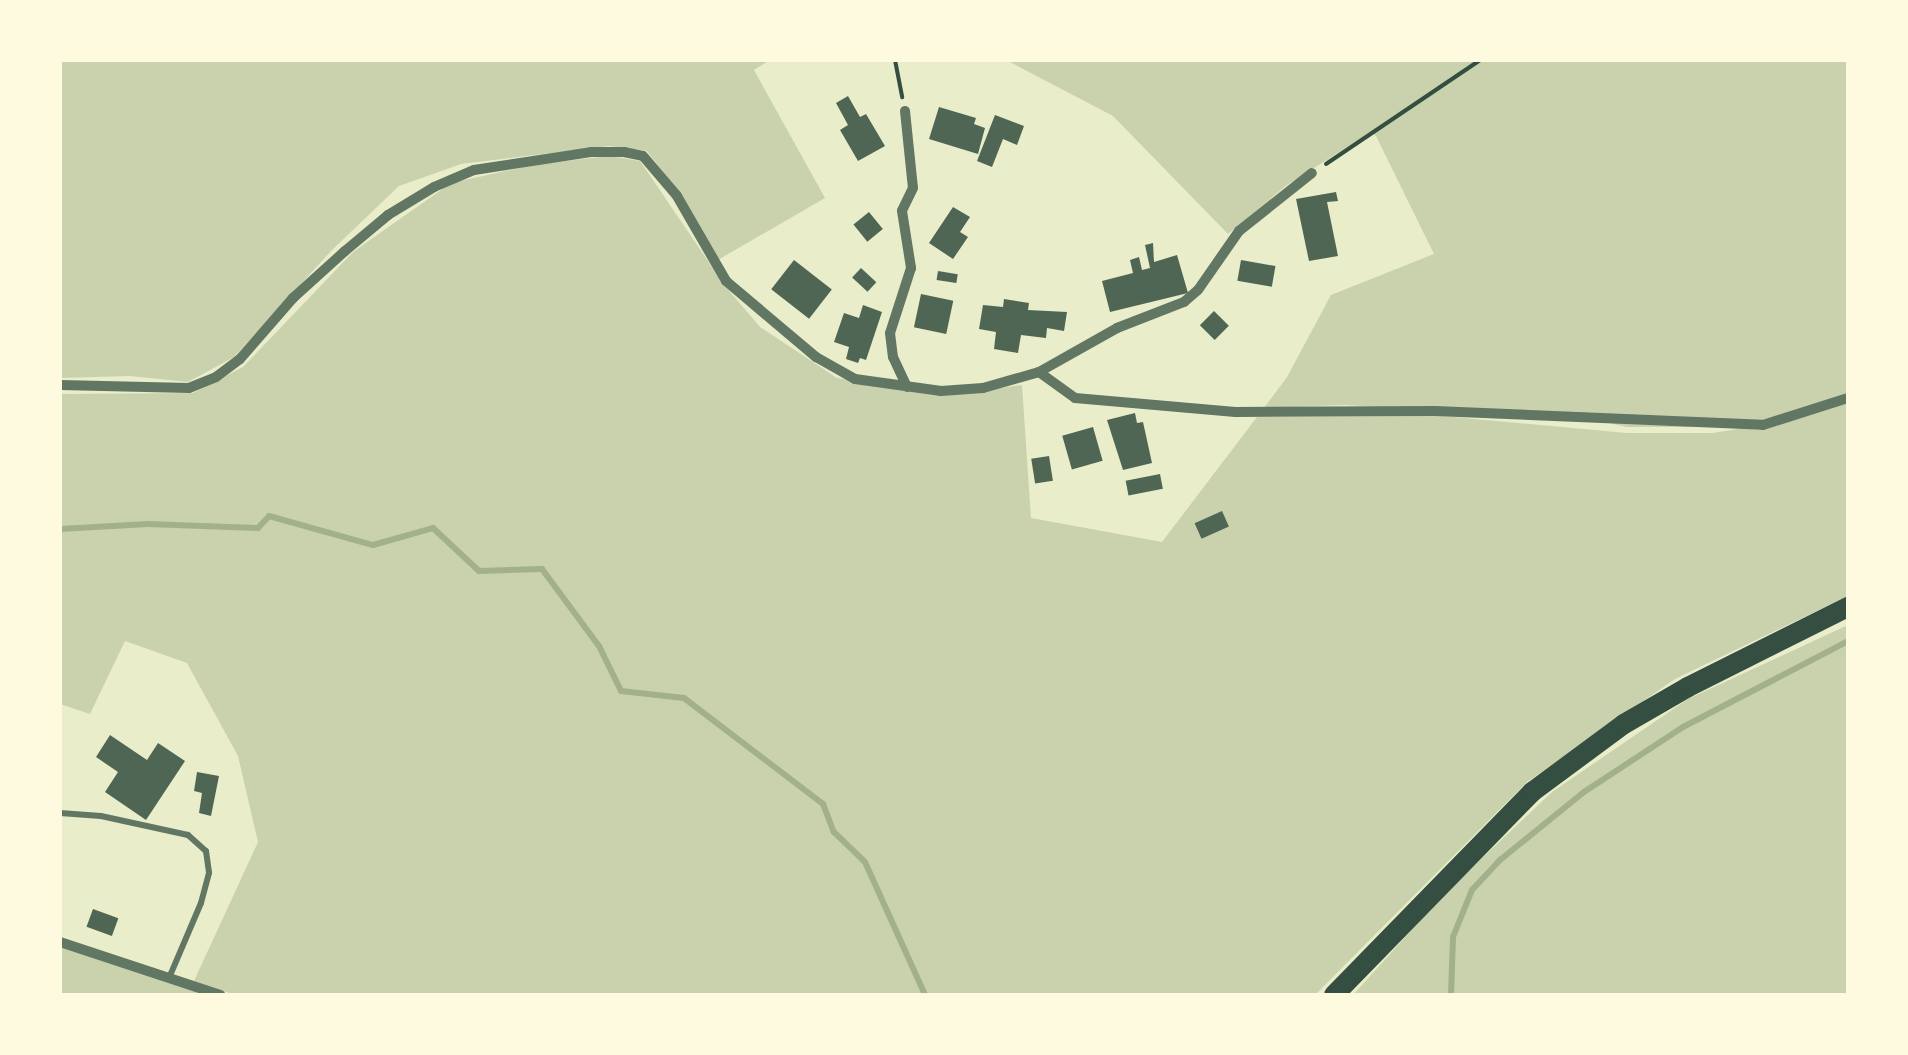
<!DOCTYPE html>
<style>
body{margin:0}
#map{position:relative;width:1908px;height:1055px;overflow:hidden;background:#e9edc9;font-family:Overpass,sans-serif}
div>[style]{position:absolute}
[style*='--x']{left:calc(var(--x)*1px);top:calc(var(--y)*1px);width:calc(var(--w)*1px);rotate:calc(var(--a)*1deg)}
.green>*{inset:0;background:#cad2ad}
.stream>*{height:6px;margin:-3px;padding:0 3px;transform-origin:3px;border-radius:3px;background:#a3b18a}
.building>*{inset:0;background:#4f6655;transform-origin:0 0}
.path>*{height:4px;margin:-2px;padding:0 2px;transform-origin:2px;border-radius:2px;background:#344e41}
.service>*{height:6px;margin:-3px;padding:0 3px;transform-origin:3px;border-radius:3px;background:#617663}
.minor>*{height:10px;margin:-5px;padding:0 5px;transform-origin:5px;border-radius:5px;background:#617663}
.secondary>*{height:20px;margin:-10px;padding:0 10px;transform-origin:10px;border-radius:10px;background:#344e41}
span{translate:-50% -50%;white-space:nowrap;text-align:center;line-height:1.15;-webkit-text-stroke:10px #fefae0;paint-order:stroke}
.frame{position:absolute;inset:0;border:62px solid #fefae0;pointer-events:none}
</style>
<div id="map">
<div class="green">
<i style="clip-path:polygon(60px 60px,770px 60px,754px 70px,825px 198px,716px 261px,677px 190px,647px 151px,609px 146px,461px 164px,399px 186px,332px 250px,234px 357px,188px 382px,130px 376px,60px 378px)"></i>
<i style="clip-path:polygon(1006px 60px,1848px 60px,1848px 393px,1774px 418px,1714px 427px,1627px 427px,1595px 420px,1345px 405px,1264px 408px,1287px 377px,1331px 295px,1434px 254px,1376px 136px,1371px 132px,1287px 185px,1228px 234px,1113px 116px)"></i>
<i style="clip-path:polygon(610px 156px,640px 161px,725px 286px,760px 327px,837px 378px,951px 395px,1022px 385px,1031px 518px,1162px 542px,1257px 417px,1443px 416px,1627px 433px,1713px 433px,1775px 423px,1848px 400px,1848px 596px,1675px 679px,1527px 782px,1315px 995px,235px 995px,194px 981px,258px 842px,238px 756px,187px 663px,125px 641px,90px 714px,60px 704px,60px 394px,193px 393px,243px 367px,353px 252px,451px 183px,538px 164px)"></i>
<i style="clip-path:polygon(1848px 625px,1848px 995px,1353px 995px,1443px 895px,1552px 792px,1688px 699px)"></i>
<i style="clip-path:polygon(60px 944px,214px 995px,60px 995px)"></i>
</div>
<div class="stream">
<i style="--x:60;--y:529;--w:88;--a:-3.3"></i>
<i style="--x:148;--y:524;--w:110;--a:2.1"></i>
<i style="--x:258;--y:528;--w:16;--a:-47"></i>
<i style="--x:269;--y:516;--w:108;--a:15.6"></i>
<i style="--x:373;--y:545;--w:62;--a:-15.8"></i>
<i style="--x:433;--y:528;--w:63;--a:43.1"></i>
<i style="--x:479;--y:571;--w:63;--a:-1.8"></i>
<i style="--x:542;--y:569;--w:96;--a:53.5"></i>
<i style="--x:599;--y:646;--w:50;--a:63.9"></i>
<i style="--x:621;--y:691;--w:63;--a:6.3"></i>
<i style="--x:684;--y:698;--w:175;--a:37.3"></i>
<i style="--x:823;--y:804;--w:30;--a:69"></i>
<i style="--x:834;--y:832;--w:43;--a:44.1"></i>
<i style="--x:865;--y:862;--w:146;--a:65.7"></i>
<i style="--x:1451;--y:995;--w:58;--a:-88"></i>
<i style="--x:1453;--y:937;--w:51;--a:-68"></i>
<i style="--x:1472;--y:890;--w:41;--a:-47"></i>
<i style="--x:1500;--y:860;--w:108;--a:-39"></i>
<i style="--x:1584;--y:792;--w:118;--a:-33.3"></i>
<i style="--x:1683;--y:727;--w:186;--a:-27.5"></i>
</div>
<div class="building">
<i style="clip-path:polygon(848px 96px,860px 117px,866px 114px,885px 146px,858px 161px,840px 130px,848px 125px,836px 103px)"></i>
<i style="clip-path:polygon(939px 107px,976px 118px,974px 124px,985px 128px,978px 154px,929px 139px)"></i>
<i style="clip-path:polygon(995px 115px,1024px 126px,1017px 145px,1003px 139px,992px 167px,977px 161px)"></i>
<i style="clip-path:polygon(1336px 192px,1338px 201px,1327px 202px,1338px 256px,1309px 261px,1296px 199px)"></i>
<i style="clip-path:polygon(953px 207px,970px 217px,960px 232px,968px 237px,953px 259px,929px 243px)"></i>
<i style="left:869px;top:212px;width:22px;height:20px;rotate:51deg"></i>
<i style="clip-path:polygon(1153px 243px,1154px 262px,1177px 255px,1188px 293px,1110px 312px,1102px 281px,1133px 273px,1130px 260px,1139px 257px,1142px 270px,1150px 268px,1145px 245px)"></i>
<i style="left:794px;top:260px;width:48px;height:37px;rotate:38deg"></i>
<i style="left:1241px;top:260px;width:35px;height:21px;rotate:10deg"></i>
<i style="left:861px;top:268px;width:21px;height:13px;rotate:43deg"></i>
<i style="left:938px;top:271px;width:20px;height:9px;rotate:9deg"></i>
<i style="left:921px;top:294px;width:33px;height:34px;rotate:12deg"></i>
<i style="clip-path:polygon(1004px 299px,1029px 303px,1028px 310px,1067px 312px,1064px 331px,1047px 328px,1046px 338px,1021px 335px,1018px 353px,994px 349px,996px 332px,979px 329px,983px 305px,1003px 307px)"></i>
<i style="clip-path:polygon(863px 305px,882px 312px,866px 360px,860px 358px,858px 363px,846px 359px,849px 347px,834px 342px,844px 313px,859px 318px)"></i>
<i style="left:1214px;top:311px;width:21px;height:20px;rotate:45deg"></i>
<i style="clip-path:polygon(1135px 413px,1137px 423px,1143px 422px,1152px 463px,1123px 470px,1107px 420px)"></i>
<i style="left:1093px;top:427px;width:35px;height:32px;rotate:74deg"></i>
<i style="left:1049px;top:456px;width:25px;height:18px;rotate:81deg"></i>
<i style="left:1160px;top:474px;width:15px;height:35px;rotate:79deg"></i>
<i style="left:1222px;top:511px;width:17px;height:30px;rotate:66deg"></i>
<i style="clip-path:polygon(110px 735px,147px 760px,158px 743px,185px 761px,146px 820px,105px 792px,118px 772px,96px 757px)"></i>
<i style="clip-path:polygon(197px 772px,219px 776px,211px 816px,199px 813px,202px 793px,194px 791px)"></i>
<i style="left:93px;top:909px;width:27px;height:19px;rotate:20deg"></i>
</div>
<div class="path">
<i style="--x:895;--y:60;--w:38;--a:79"></i>
<i style="--x:1326;--y:164;--w:186;--a:-34"></i>
</div>
<div class="service">
<i style="--x:60;--y:813;--w:41;--a:4.2"></i>
<i style="--x:101;--y:816;--w:89;--a:12.3"></i>
<i style="--x:188;--y:835;--w:24;--a:42"></i>
<i style="--x:206;--y:851;--w:22;--a:82"></i>
<i style="--x:209;--y:873;--w:31;--a:105"></i>
<i style="--x:201;--y:903;--w:82;--a:113.1"></i>
</div>
<div class="minor">
<i style="--x:905;--y:111;--w:77;--a:84.1"></i>
<i style="--x:913;--y:188;--w:25;--a:116"></i>
<i style="--x:902;--y:211;--w:58;--a:81"></i>
<i style="--x:911;--y:268;--w:68;--a:107.9"></i>
<i style="--x:890;--y:333;--w:24;--a:83"></i>
<i style="--x:893;--y:357;--w:33;--a:65"></i>
<i style="--x:1039;--y:372;--w:44;--a:35.8"></i>
<i style="--x:1075;--y:398;--w:161;--a:5"></i>
<i style="--x:1235;--y:412;--w:200;--a:-0.3"></i>
<i style="--x:1435;--y:411;--w:328;--a:2.4"></i>
<i style="--x:1763;--y:425;--w:89;--a:-17.6"></i>
<i style="--x:60;--y:385;--w:129;--a:1.3"></i>
<i style="--x:189;--y:388;--w:29;--a:-22"></i>
<i style="--x:216;--y:377;--w:30;--a:-37"></i>
<i style="--x:240;--y:359;--w:81;--a:-49"></i>
<i style="--x:293;--y:298;--w:70;--a:-42.1"></i>
<i style="--x:345;--y:251;--w:56;--a:-39.9"></i>
<i style="--x:388;--y:215;--w:54;--a:-31.3"></i>
<i style="--x:434;--y:187;--w:43;--a:-23"></i>
<i style="--x:474;--y:170;--w:118;--a:-8.7"></i>
<i style="--x:591;--y:152;--w:33;--a:0"></i>
<i style="--x:624;--y:152;--w:19;--a:12"></i>
<i style="--x:643;--y:156;--w:52;--a:49.6"></i>
<i style="--x:677;--y:196;--w:98;--a:60"></i>
<i style="--x:726;--y:281;--w:118;--a:40.2"></i>
<i style="--x:816;--y:357;--w:45;--a:29.4"></i>
<i style="--x:855;--y:379;--w:87;--a:7.9"></i>
<i style="--x:941;--y:391;--w:42;--a:-4.1"></i>
<i style="--x:983;--y:388;--w:58;--a:-15.9"></i>
<i style="--x:1039;--y:372;--w:90;--a:-29.4"></i>
<i style="--x:1117;--y:328;--w:72;--a:-21.2"></i>
<i style="--x:1184;--y:302;--w:18;--a:-41"></i>
<i style="--x:1198;--y:290;--w:72;--a:-55.2"></i>
<i style="--x:1239;--y:231;--w:93;--a:-38.5"></i>
<i style="--x:60;--y:942;--w:169;--a:18.3"></i>
</div>
<div class="secondary">
<i style="--x:1334;--y:995;--w:284;--a:-45.7"></i>
<i style="--x:1532;--y:792;--w:114;--a:-36.5"></i>
<i style="--x:1624;--y:724;--w:74;--a:-30"></i>
<i style="--x:1688;--y:687;--w:179;--a:-26.6"></i>
</div>
<div class="frame"></div>
</div>
